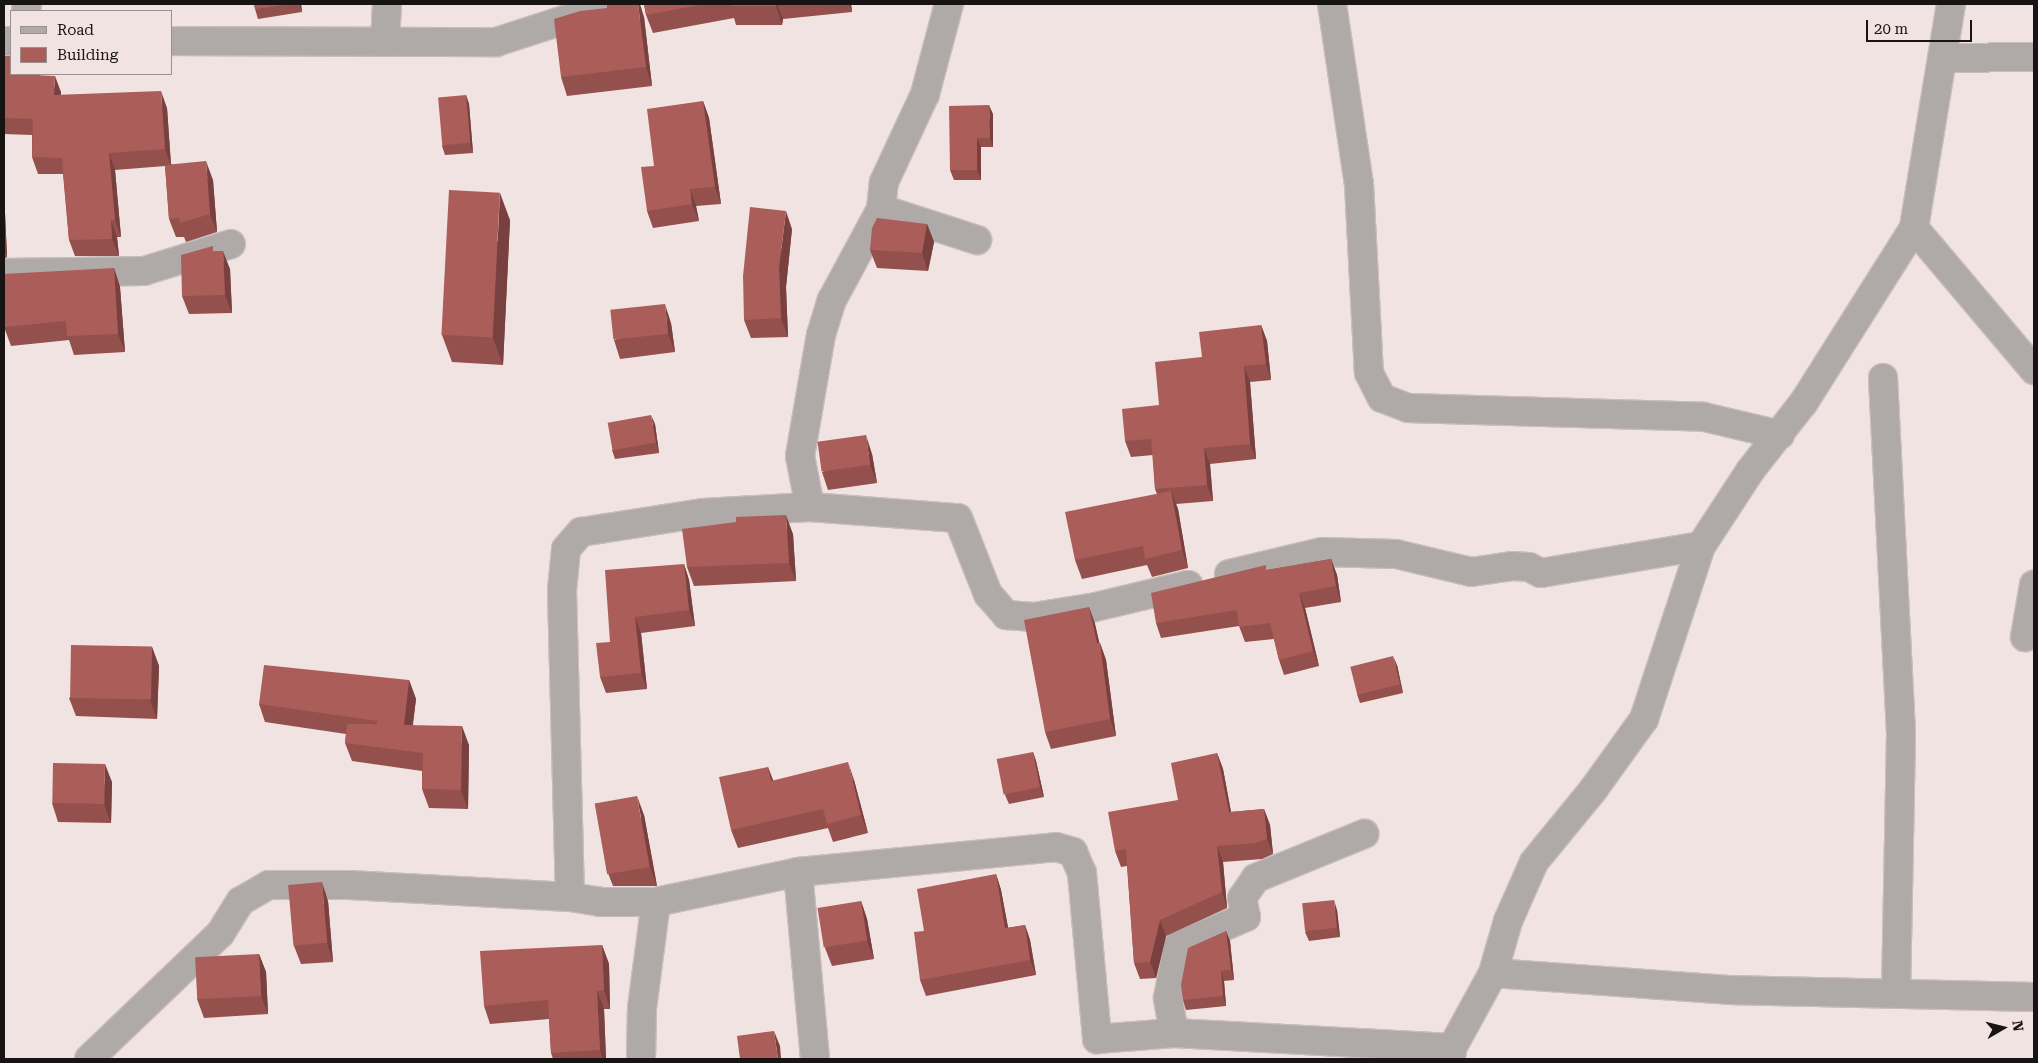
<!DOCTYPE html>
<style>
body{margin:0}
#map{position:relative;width:2038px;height:1063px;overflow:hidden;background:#f1e3e1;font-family:"Roboto Serif",serif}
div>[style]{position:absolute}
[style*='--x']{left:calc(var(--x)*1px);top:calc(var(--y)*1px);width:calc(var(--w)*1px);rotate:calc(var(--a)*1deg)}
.roads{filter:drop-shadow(1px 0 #cabebc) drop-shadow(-1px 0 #cabebc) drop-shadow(0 1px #cabebc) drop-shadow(0 -1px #cabebc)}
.street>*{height:28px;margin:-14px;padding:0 14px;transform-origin:14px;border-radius:14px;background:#afa9a8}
.wall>*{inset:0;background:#93504d}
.shaded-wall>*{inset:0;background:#78413f}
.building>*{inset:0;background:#ab5d5a;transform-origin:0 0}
span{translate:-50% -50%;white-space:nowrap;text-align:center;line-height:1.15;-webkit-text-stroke:5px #f1e3e1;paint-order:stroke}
.frame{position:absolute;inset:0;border:5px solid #191414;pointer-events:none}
.legend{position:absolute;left:10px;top:10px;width:162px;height:65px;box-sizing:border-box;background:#f1e3e1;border:1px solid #9b908f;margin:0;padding:6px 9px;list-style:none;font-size:15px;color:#191414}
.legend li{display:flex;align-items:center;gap:10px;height:25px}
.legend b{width:25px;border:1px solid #9b908f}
.north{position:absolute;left:1978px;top:1003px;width:50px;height:50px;-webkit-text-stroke:4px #f1e3e1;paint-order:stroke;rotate:82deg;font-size:14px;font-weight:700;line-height:20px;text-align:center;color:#191414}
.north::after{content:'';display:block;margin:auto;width:18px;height:22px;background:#191414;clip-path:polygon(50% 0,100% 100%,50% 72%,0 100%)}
.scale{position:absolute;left:1866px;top:20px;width:106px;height:22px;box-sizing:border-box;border:2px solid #191414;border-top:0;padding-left:6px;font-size:15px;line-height:18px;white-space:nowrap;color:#191414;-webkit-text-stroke:4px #f1e3e1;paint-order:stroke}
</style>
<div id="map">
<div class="roads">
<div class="street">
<i style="--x:1332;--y:4;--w:182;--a:81.5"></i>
<i style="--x:1359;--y:184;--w:189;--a:87"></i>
<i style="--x:1369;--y:373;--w:28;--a:63"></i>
<i style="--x:1382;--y:398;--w:28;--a:21"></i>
<i style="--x:1408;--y:408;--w:296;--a:1.7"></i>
<i style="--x:1704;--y:417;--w:78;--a:13.3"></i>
<i style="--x:1951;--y:4;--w:227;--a:99.4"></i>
<i style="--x:1914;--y:228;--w:186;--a:49.8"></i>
<i style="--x:26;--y:11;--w:7;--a:-82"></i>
<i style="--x:4;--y:41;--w:7;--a:0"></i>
<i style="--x:171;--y:41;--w:325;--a:0.2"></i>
<i style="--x:496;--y:42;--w:124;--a:-17.9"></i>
<i style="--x:385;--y:42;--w:38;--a:-87"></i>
<i style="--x:1942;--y:58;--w:92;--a:-0.6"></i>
<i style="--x:881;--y:209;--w:101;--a:17.9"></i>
<i style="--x:4;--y:273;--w:140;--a:-0.8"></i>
<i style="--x:144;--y:271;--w:91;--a:-17.2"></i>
<i style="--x:1883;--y:378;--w:357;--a:87.1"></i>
<i style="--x:1901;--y:735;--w:258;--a:91.1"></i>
<i style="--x:810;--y:507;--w:52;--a:-101.1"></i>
<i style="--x:800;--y:456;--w:123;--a:-80.2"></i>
<i style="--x:821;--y:335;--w:37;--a:-73"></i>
<i style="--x:832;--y:300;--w:103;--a:-61.7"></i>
<i style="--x:881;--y:209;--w:27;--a:-84"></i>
<i style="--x:884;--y:182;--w:97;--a:-65"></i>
<i style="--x:925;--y:94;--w:93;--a:-75.1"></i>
<i style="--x:1229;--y:574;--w:96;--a:-13.3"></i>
<i style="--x:1322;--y:552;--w:74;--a:1.5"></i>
<i style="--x:1396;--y:554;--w:77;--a:13.5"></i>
<i style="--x:1471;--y:572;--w:41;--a:-8.3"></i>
<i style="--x:1512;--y:566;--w:17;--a:3"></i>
<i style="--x:1529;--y:567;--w:13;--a:27"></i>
<i style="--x:1541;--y:573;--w:162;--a:-9.6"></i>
<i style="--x:2025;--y:637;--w:53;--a:-80.2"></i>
<i style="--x:798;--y:872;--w:188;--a:84.8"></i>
<i style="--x:570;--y:897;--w:30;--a:9"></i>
<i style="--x:600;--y:902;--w:56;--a:0"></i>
<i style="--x:656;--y:902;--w:145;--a:-11.9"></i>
<i style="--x:798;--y:872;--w:259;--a:-5.5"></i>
<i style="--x:1056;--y:847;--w:18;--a:16"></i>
<i style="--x:1073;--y:852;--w:23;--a:67"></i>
<i style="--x:1082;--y:873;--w:167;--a:84.8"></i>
<i style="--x:1097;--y:1039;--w:77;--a:-4.5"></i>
<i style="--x:1174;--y:1033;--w:278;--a:3.1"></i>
<i style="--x:1493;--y:973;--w:236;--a:4.1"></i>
<i style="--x:1728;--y:990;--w:306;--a:1.3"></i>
<i style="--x:1174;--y:1033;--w:36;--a:-100"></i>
<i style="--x:1168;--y:998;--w:53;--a:-79.1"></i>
<i style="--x:1178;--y:946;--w:74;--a:-23.1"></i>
<i style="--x:1246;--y:917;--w:19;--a:-102"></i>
<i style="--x:1242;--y:898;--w:24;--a:-55"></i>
<i style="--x:1256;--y:878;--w:117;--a:-22.2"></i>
<i style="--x:89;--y:1059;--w:181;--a:-43.7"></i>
<i style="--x:220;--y:934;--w:39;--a:-58"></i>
<i style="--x:241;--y:901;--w:32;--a:-30"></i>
<i style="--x:269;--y:885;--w:80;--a:0"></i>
<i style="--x:349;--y:885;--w:221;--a:3.1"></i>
<i style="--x:570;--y:897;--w:307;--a:-91.5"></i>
<i style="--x:562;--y:590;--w:41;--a:-84.4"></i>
<i style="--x:566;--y:549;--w:23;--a:-49"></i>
<i style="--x:581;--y:532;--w:123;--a:-8.9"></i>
<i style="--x:703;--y:513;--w:107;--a:-3.2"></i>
<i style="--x:810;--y:507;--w:148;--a:4.3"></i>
<i style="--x:958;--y:518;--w:82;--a:68.5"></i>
<i style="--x:988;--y:594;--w:28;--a:49"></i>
<i style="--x:1006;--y:615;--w:28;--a:4"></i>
<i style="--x:1034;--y:617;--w:58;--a:-9"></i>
<i style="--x:1091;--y:608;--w:100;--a:-13.3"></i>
<i style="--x:641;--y:1059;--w:51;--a:-88.9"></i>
<i style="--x:642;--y:1008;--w:107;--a:-82.5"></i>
<i style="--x:1451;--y:1059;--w:11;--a:-85"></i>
<i style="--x:1452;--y:1048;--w:85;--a:-61.3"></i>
<i style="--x:1493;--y:973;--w:54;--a:-73.9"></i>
<i style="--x:1508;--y:921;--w:64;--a:-66.2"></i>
<i style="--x:1534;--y:862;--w:93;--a:-50.7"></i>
<i style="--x:1593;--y:790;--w:87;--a:-54.3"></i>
<i style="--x:1644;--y:719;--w:182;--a:-71.8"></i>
<i style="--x:1701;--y:546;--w:90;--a:-56.8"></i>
<i style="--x:1750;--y:471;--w:88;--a:-52"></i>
<i style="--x:1804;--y:402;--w:206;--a:-57.7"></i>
</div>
</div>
<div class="wall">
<i style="clip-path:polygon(254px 4px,301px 4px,302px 12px,258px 19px,255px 9px)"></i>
<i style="clip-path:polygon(644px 4px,851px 4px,852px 12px,783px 19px,782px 25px,736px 25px,734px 18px,653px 33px,646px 15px)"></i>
<i style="clip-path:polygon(644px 17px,652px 86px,567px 96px,561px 77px)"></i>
<i style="clip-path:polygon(4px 56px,39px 75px,61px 92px,61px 95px,167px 108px,171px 164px,213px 180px,217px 232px,186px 242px,184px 237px,176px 237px,169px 219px,165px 166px,115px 170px,121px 237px,117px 237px,119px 256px,75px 256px,69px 240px,63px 174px,38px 174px,32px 157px,32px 135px,4px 134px)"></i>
<i style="clip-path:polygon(466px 95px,469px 104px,473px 153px,445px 155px,442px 146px)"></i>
<i style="clip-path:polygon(703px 101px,709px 118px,721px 204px,696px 206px,699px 221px,653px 228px,647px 211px,654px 166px)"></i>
<i style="clip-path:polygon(993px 114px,993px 147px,981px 147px,981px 180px,954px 180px,950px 170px)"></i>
<i style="clip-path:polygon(4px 190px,7px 257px,4px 259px)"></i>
<i style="clip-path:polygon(510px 220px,503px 365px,452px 362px,442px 335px)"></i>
<i style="clip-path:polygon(927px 224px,934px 242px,928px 271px,877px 268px,870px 250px)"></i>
<i style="clip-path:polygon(792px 229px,786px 287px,788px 337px,751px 338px,744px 320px)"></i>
<i style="clip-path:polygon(214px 251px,230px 269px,232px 313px,189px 314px,182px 296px)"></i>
<i style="clip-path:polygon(114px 268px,120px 287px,125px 352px,74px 355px,69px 340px,11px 346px,4px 327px)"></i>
<i style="clip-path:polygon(671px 323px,675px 352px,620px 359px,614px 340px)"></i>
<i style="clip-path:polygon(1261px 325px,1267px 341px,1271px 380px,1250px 382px,1256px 459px,1210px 464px,1213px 501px,1176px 504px,1178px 509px,1188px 568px,1152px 577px,1147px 565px,1082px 579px,1075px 560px,1157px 494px,1155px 489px,1153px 455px,1131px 457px,1125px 441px,1159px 405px,1202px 357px)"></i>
<i style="clip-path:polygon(655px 424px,659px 453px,615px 459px,612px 450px)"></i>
<i style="clip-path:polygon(872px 454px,877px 483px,828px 490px,822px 472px)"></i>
<i style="clip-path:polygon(736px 522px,793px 534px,796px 581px,694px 586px,687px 567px)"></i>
<i style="clip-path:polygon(1331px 559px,1337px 575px,1341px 602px,1305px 608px,1319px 666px,1284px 675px,1279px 660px,1274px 639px,1245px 642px,1239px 626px,1161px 638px,1156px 623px,1267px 570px)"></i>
<i style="clip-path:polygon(684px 564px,689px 580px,695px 626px,641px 633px,647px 689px,606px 693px,600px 677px,610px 642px)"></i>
<i style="clip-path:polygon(1089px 607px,1095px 624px,1099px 643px,1100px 643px,1106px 660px,1116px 736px,1051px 749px,1045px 732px)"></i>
<i style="clip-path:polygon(152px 647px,159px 666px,157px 719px,76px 716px,69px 698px)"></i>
<i style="clip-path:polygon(1397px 665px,1403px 693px,1360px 703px,1357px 694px)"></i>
<i style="clip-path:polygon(409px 680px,416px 699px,413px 725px,469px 745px,468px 809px,429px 808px,422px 789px,422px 771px,352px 761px,345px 743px,346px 734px,265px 722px,259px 704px)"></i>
<i style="clip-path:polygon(1033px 752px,1036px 761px,1044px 797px,1009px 804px,1005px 795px)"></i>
<i style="clip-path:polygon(1217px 753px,1223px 769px,1231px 812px,1264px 809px,1270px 825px,1273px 854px,1262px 859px,1223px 862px,1227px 908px,1166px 936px,1156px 978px,1140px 979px,1134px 963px,1127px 866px,1121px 867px,1115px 851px,1178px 800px)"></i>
<i style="clip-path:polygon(768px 767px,773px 781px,854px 780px,868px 833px,833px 842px,828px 828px,738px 848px,731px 830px)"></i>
<i style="clip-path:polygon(112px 782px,111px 823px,58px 822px,52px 803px)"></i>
<i style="clip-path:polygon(644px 815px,657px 886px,613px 886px,606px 868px)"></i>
<i style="clip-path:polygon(996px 874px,1001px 890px,1008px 928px,1025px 925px,1030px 940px,1036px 975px,926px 996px,920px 980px,924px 931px)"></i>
<i style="clip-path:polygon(328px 901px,333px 962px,301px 964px,294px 946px)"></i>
<i style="clip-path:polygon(861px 901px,867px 919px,874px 959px,832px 966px,825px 948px)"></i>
<i style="clip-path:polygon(1337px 910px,1340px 937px,1309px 941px,1305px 932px)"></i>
<i style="clip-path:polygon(1226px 931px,1230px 941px,1234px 980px,1224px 981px,1226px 1006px,1186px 1010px,1183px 1000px)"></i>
<i style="clip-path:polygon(602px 945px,609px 964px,610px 1009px,604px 1009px,606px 1059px,553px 1059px,551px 1053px,549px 1019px,490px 1024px,484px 1006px)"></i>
<i style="clip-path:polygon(259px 954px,266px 972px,268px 1014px,204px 1018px,197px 999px)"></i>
</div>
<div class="shaded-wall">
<i style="clip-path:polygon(299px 4px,301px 4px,302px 12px)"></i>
<i style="clip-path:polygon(638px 4px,640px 4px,644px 17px,652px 86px,646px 67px)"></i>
<i style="clip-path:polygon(776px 4px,777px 4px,783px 19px,782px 25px,776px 6px)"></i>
<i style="clip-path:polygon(849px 4px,851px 4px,852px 12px)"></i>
<i style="clip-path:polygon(55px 76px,61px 92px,60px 112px,54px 95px)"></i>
<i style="clip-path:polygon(161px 91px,167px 108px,171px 166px,165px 149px)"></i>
<i style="clip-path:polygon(466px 95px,469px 104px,473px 153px,470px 143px)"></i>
<i style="clip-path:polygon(703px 101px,709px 118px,721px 204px,715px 187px)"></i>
<i style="clip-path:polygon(989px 105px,993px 114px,993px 147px,990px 138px)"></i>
<i style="clip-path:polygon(977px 138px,981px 147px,981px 180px,977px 170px)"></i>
<i style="clip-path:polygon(109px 153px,115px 170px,121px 237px,115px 220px)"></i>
<i style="clip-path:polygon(206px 161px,213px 180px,217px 232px,210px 214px)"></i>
<i style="clip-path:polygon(690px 189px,696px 206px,699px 221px,692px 204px)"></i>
<i style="clip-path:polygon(4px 190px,4px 191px,7px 257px,4px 249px)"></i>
<i style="clip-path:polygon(500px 193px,510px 220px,503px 365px,493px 338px)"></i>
<i style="clip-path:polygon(786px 211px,792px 229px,786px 287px,788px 337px,781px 318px,779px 268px)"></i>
<i style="clip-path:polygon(111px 220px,117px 237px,119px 256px,112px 239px)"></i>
<i style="clip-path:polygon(927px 224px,934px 242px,928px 271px,922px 253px)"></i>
<i style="clip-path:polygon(223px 251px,230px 269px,232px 313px,225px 295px)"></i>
<i style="clip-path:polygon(114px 268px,120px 287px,125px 352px,118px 334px)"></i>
<i style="clip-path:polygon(665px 304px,671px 323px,675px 352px,668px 334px)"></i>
<i style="clip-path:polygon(1261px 325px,1267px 341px,1271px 380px,1266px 364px)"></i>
<i style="clip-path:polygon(1244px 366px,1250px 382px,1256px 459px,1250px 444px)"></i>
<i style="clip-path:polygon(651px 415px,655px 424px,659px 453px,656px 443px)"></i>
<i style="clip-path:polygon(866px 435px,872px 454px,877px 483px,870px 465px)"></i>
<i style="clip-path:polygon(1204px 448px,1210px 464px,1213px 501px,1207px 485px)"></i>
<i style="clip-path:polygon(1171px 491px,1178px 509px,1188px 568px,1182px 550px)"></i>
<i style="clip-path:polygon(786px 515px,793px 534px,796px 581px,789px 563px)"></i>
<i style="clip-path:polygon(1331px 559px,1337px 575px,1341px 602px,1336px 586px)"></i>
<i style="clip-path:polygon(684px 564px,689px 580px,695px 626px,689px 610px)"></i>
<i style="clip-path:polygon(1299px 593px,1305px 608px,1319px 666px,1313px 651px)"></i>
<i style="clip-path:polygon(1089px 607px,1095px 624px,1102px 654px,1100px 643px,1106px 660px,1116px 736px,1110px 719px,1097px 643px)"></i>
<i style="clip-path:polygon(635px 617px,641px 633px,647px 689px,641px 673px)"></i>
<i style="clip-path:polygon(152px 647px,159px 666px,157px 719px,150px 700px)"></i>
<i style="clip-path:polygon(1393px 656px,1397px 665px,1403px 693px,1400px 684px)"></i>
<i style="clip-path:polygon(409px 680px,416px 699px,410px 743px,404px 725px)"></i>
<i style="clip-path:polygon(462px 726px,469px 745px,468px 809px,461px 790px)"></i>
<i style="clip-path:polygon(1033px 752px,1036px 761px,1044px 797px,1040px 787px)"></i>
<i style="clip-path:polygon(1217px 753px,1223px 769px,1234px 828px,1229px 812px)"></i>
<i style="clip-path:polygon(848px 762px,854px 780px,868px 833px,861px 815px)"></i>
<i style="clip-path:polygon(105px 764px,112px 782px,111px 823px,104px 804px)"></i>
<i style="clip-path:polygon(768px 767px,775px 785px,771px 781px)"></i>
<i style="clip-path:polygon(637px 796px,644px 815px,657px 886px,650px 867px)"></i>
<i style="clip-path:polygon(1264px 809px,1270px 825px,1273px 854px,1267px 839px)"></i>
<i style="clip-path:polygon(1217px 846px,1223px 862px,1227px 908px,1222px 892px)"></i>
<i style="clip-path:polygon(996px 874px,1001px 890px,1011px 943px,1005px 928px)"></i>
<i style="clip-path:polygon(322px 882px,328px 901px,333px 962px,327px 943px)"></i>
<i style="clip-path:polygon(1334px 900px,1337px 910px,1340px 937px,1337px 928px)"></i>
<i style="clip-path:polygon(861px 901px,867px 919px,874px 959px,867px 941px)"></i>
<i style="clip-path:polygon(1160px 920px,1166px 936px,1156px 978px,1150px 962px)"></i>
<i style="clip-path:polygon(1025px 925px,1030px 940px,1036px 975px,1030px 960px)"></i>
<i style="clip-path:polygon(1226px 931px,1230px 941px,1234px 980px,1231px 970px)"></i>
<i style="clip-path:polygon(602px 945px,609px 964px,610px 1009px,604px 990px)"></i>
<i style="clip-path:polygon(259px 954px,266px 972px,268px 1014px,261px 996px)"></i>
<i style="clip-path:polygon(1221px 971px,1224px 981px,1226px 1006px,1223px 996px)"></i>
<i style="clip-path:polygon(597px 991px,604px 1009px,606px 1059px,603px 1059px,600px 1050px)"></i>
<i style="clip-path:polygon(774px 1031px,780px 1046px,781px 1059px,778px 1059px)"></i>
</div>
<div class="building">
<i style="clip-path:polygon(254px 4px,293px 4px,255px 9px)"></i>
<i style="clip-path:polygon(607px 4px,638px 4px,646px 67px,561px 77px,554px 19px,580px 11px,607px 8px)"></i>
<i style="clip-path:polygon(644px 4px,705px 4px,646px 15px)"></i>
<i style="left:730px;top:4px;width:46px;height:2px"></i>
<i style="clip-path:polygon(4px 56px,11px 56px,11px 74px,33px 74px,33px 75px,55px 76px,54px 95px,161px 91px,165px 149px,109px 153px,115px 220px,111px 220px,112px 239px,69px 240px,62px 158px,32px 157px,33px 119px,4px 118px)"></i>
<i style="left:466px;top:95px;width:48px;height:28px;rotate:85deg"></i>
<i style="clip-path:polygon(703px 101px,715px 187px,690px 189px,692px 204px,647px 211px,641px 167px,654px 166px,647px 109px)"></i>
<i style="clip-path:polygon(989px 105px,990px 138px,977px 138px,977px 170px,950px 170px,949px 106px)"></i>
<i style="clip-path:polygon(206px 161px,210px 214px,180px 223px,179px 218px,169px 219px,165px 165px)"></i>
<i style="left:449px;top:190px;width:51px;height:145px;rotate:3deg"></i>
<i style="clip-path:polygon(750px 207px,786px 211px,779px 268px,781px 318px,744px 320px,743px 276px)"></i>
<i style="clip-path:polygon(877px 218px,927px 224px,922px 253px,870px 250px,872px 228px)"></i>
<i style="clip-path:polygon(213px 246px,213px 251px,223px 251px,225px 295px,182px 296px,181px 255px)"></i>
<i style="clip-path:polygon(114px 268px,118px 334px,67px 336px,66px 321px,4px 327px,4px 274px)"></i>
<i style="left:665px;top:304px;width:30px;height:55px;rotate:84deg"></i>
<i style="clip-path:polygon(1261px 325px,1266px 364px,1244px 366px,1250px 444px,1204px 448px,1207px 485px,1155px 489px,1151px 439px,1125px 441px,1122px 409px,1159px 405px,1155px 362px,1202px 357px,1199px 332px)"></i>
<i style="left:651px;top:415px;width:28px;height:44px;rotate:80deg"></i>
<i style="left:866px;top:435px;width:30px;height:49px;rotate:82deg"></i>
<i style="clip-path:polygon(1171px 491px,1182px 550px,1145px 559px,1143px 546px,1075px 560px,1065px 512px)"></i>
<i style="clip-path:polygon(786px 515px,789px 563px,687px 567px,682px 529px,736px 522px,736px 517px)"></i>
<i style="clip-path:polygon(1331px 559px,1336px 586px,1299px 593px,1313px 651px,1279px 660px,1270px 623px,1239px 627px,1237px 610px,1156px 623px,1151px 593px,1266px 565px,1266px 570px)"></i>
<i style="clip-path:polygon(684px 564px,689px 610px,635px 617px,641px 673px,600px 677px,596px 643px,610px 642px,605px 570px)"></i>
<i style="clip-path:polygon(1089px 607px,1097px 643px,1100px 643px,1110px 719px,1045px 732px,1024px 620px)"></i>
<i style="left:71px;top:645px;width:81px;height:53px;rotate:1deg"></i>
<i style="left:1393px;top:656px;width:29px;height:44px;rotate:76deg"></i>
<i style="clip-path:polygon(264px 665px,409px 680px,404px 725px,462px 726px,461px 790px,422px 789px,423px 753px,345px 743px,347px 724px,377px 724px,377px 721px,259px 704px)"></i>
<i style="left:1033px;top:752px;width:36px;height:37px;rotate:79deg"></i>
<i style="clip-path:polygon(1217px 753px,1229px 812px,1264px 809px,1267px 839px,1256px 843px,1217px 846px,1222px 892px,1160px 920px,1150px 962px,1134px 963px,1126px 849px,1115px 851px,1108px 812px,1178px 800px,1171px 763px)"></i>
<i style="clip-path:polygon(848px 762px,861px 815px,827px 824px,823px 809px,731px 830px,719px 777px,768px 767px,771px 781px)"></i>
<i style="left:53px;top:763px;width:52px;height:40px;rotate:1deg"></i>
<i style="left:637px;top:796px;width:72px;height:43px;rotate:80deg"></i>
<i style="clip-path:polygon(996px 874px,1005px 928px,1025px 925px,1030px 960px,920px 980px,914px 932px,924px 931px,917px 889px)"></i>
<i style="left:322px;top:882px;width:61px;height:34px;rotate:85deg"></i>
<i style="left:1334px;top:900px;width:28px;height:32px;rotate:84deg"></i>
<i style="left:861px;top:901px;width:40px;height:44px;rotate:81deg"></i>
<i style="clip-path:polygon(1226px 931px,1231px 970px,1221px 971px,1223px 996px,1183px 1000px,1181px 985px,1188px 948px)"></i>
<i style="clip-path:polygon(602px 945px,604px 990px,597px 991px,600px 1050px,551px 1053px,548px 1000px,484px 1006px,480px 951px)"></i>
<i style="left:259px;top:954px;width:42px;height:64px;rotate:87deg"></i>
<i style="clip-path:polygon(774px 1031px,778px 1059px,740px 1059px,737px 1036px)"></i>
<i style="left:1103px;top:1058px;width:36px;height:1px"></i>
</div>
<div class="frame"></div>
<ul class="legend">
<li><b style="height:6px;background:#afa9a8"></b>Road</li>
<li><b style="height:14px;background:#ab5d5a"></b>Building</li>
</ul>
<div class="north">N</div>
<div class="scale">20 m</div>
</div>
